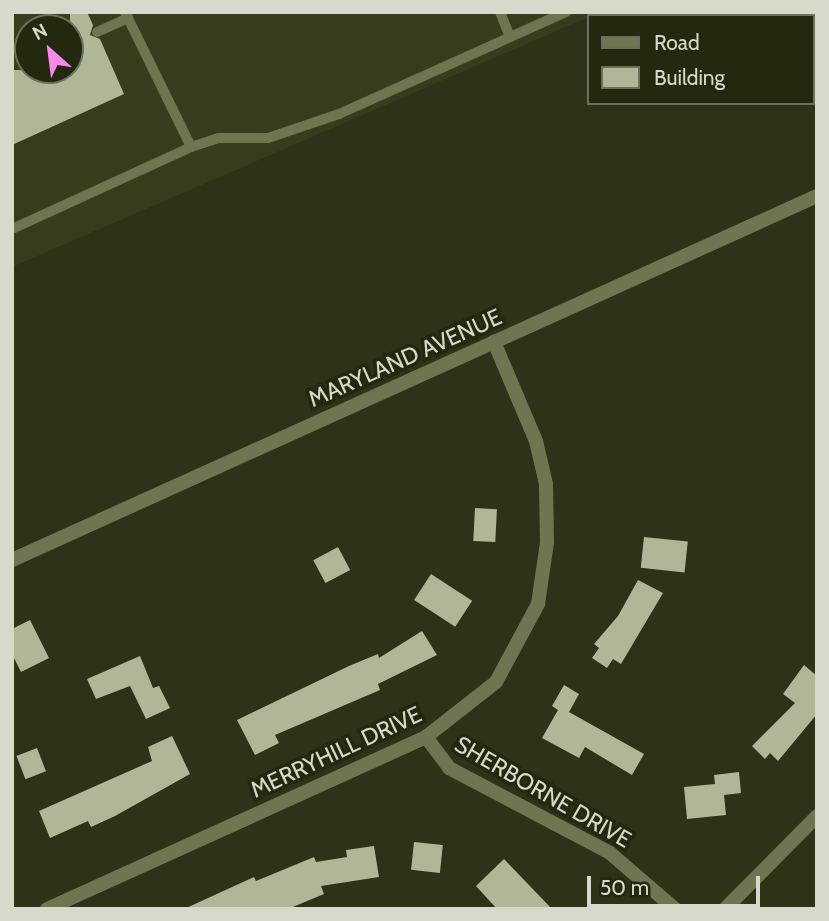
<!DOCTYPE html>
<style>
body{margin:0}
#map{position:relative;width:829px;height:921px;overflow:hidden;background:#2c3319;font-family:Cabin,sans-serif}
div>[style]{position:absolute}
[style*='--x']{left:calc(var(--x)*1px);top:calc(var(--y)*1px);width:calc(var(--w)*1px);rotate:calc(var(--a)*1deg)}
.built>*{inset:0;background:#353e1c}
.building>*{inset:0;background:#aeb899;transform-origin:0 0}
.service>*{height:10px;margin:-5px;padding:0 5px;transform-origin:5px;border-radius:5px;background:#6c7751}
.minor>*{height:14px;margin:-7px;padding:0 7px;transform-origin:7px;border-radius:7px;background:#6c7751}
span{translate:-50% -50%;white-space:nowrap;text-align:center;line-height:1.15;-webkit-text-stroke:7px #22290f;paint-order:stroke}
.street-label{font-size:23px;color:#d5daca}
.frame{position:absolute;inset:0;border:14px solid #d5daca;pointer-events:none}
.legend{position:absolute;left:587px;top:14px;width:228px;height:91px;box-sizing:border-box;background:#22290f;border:2px solid #6a705a;margin:0;padding:9px 12px;list-style:none;font-size:21px;color:#d5daca}
.legend li{display:flex;align-items:center;gap:14px;height:35px}
.legend b{width:35px;border:2px solid #6a705a}
.north{position:absolute;left:14px;top:14px;width:70px;height:70px;box-sizing:border-box;background:#22290f;border:2px solid #6a705a;border-radius:50%;rotate:332deg;font-size:19px;font-weight:700;line-height:28px;text-align:center;color:#d5daca}
.north::after{content:'';display:block;margin:auto;width:24px;height:32px;background:#f888eb;clip-path:polygon(50% 0,100% 100%,50% 72%,0 100%)}
.scale{position:absolute;left:587px;top:876px;width:173px;height:32px;box-sizing:border-box;border:4px solid #d5daca;border-top:0;padding-left:9px;font-size:21px;line-height:24px;white-space:nowrap;color:#d5daca;-webkit-text-stroke:5px #22290f;paint-order:stroke}
</style>
<div id="map">
<div class="built">
<i style="clip-path:polygon(evenodd,12px 12px,600px 12px,12px 267px,12px 12px,28px 28px,70px 28px,70px 70px,28px 70px,28px 28px)"></i>
</div>
<div class="building">
<i style="clip-path:polygon(70px 12px,87px 12px,93px 25px,90px 35px,100px 39px,124px 94px,12px 145px,12px 70px,70px 70px)"></i>
<i style="left:475px;top:508px;width:22px;height:33px;rotate:3deg"></i>
<i style="left:644px;top:537px;width:44px;height:31px;rotate:6deg"></i>
<i style="left:338px;top:547px;width:26px;height:28px;rotate:62deg"></i>
<i style="left:431px;top:574px;width:49px;height:31px;rotate:33deg"></i>
<i style="clip-path:polygon(638px 580px,663px 593px,621px 664px,613px 659px,607px 668px,592px 658px,599px 648px,594px 644px,618px 616px)"></i>
<i style="clip-path:polygon(30px 620px,49px 658px,21px 672px,12px 654px,12px 629px)"></i>
<i style="clip-path:polygon(422px 631px,437px 655px,378px 684px,380px 690px,275px 735px,279px 743px,255px 755px,237px 720px,349px 666px,378px 654px,379px 658px)"></i>
<i style="clip-path:polygon(140px 656px,153px 688px,159px 686px,170px 708px,146px 719px,130px 686px,96px 699px,87px 679px)"></i>
<i style="clip-path:polygon(804px 665px,817px 676px,817px 714px,778px 761px,770px 753px,765px 759px,752px 746px,795px 703px,783px 694px)"></i>
<i style="clip-path:polygon(564px 685px,579px 694px,569px 712px,644px 754px,632px 775px,585px 747px,579px 758px,542px 738px,558px 710px,552px 706px)"></i>
<i style="clip-path:polygon(172px 736px,190px 774px,115px 816px,91px 827px,88px 821px,50px 838px,39px 811px,152px 761px,148px 747px)"></i>
<i style="left:37px;top:748px;width:25px;height:22px;rotate:69deg"></i>
<i style="clip-path:polygon(739px 772px,741px 793px,724px 795px,726px 815px,687px 819px,684px 787px,715px 784px,714px 775px)"></i>
<i style="left:414px;top:842px;width:29px;height:28px;rotate:6deg"></i>
<i style="clip-path:polygon(374px 846px,379px 877px,321px 886px,324px 894px,288px 909px,184px 909px,254px 877px,256px 881px,314px 857px,316px 862px,347px 857px,346px 850px)"></i>
<i style="clip-path:polygon(504px 859px,552px 909px,497px 909px,476px 886px)"></i>
</div>
<div class="service">
<i style="--x:125;--y:12;--w:150;--a:63.9"></i>
<i style="--x:500;--y:12;--w:27;--a:68"></i>
<i style="--x:97;--y:32;--w:34;--a:-24"></i>
<i style="--x:12;--y:229;--w:197;--a:-24.6"></i>
<i style="--x:191;--y:147;--w:29;--a:-18"></i>
<i style="--x:219;--y:138;--w:49;--a:0"></i>
<i style="--x:268;--y:138;--w:75;--a:-18.7"></i>
<i style="--x:339;--y:114;--w:249;--a:-24.2"></i>
</div>
<div class="minor">
<i style="--x:12;--y:560;--w:883;--a:-24.33"></i>
<i style="--x:426;--y:737;--w:39;--a:53"></i>
<i style="--x:449;--y:768;--w:182;--a:27.8"></i>
<i style="--x:610;--y:853;--w:86;--a:40.7"></i>
<i style="--x:47;--y:909;--w:416;--a:-24.4"></i>
<i style="--x:426;--y:737;--w:89;--a:-38.2"></i>
<i style="--x:496;--y:682;--w:89;--a:-61.7"></i>
<i style="--x:538;--y:604;--w:63;--a:-81.7"></i>
<i style="--x:547;--y:542;--w:58;--a:-91"></i>
<i style="--x:546;--y:484;--w:44;--a:-103.1"></i>
<i style="--x:536;--y:441;--w:108;--a:-113"></i>
<i style="--x:725;--y:909;--w:131;--a:-45.3"></i>
</div>
<div class="street-label">
<span style="left:405px;top:358px;rotate:-24deg">MARYLAND AVENUE</span>
<span style="left:336px;top:752px;rotate:-25deg">MERRYHILL DRIVE</span>
<span style="left:543px;top:792px;rotate:30deg">SHERBORNE DRIVE</span>
</div>
<div class="frame"></div>
<ul class="legend">
<li><b style="height:9px;background:#6c7751"></b>Road</li>
<li><b style="height:19px;background:#aeb899"></b>Building</li>
</ul>
<div class="north">N</div>
<div class="scale">50 m</div>
</div>
